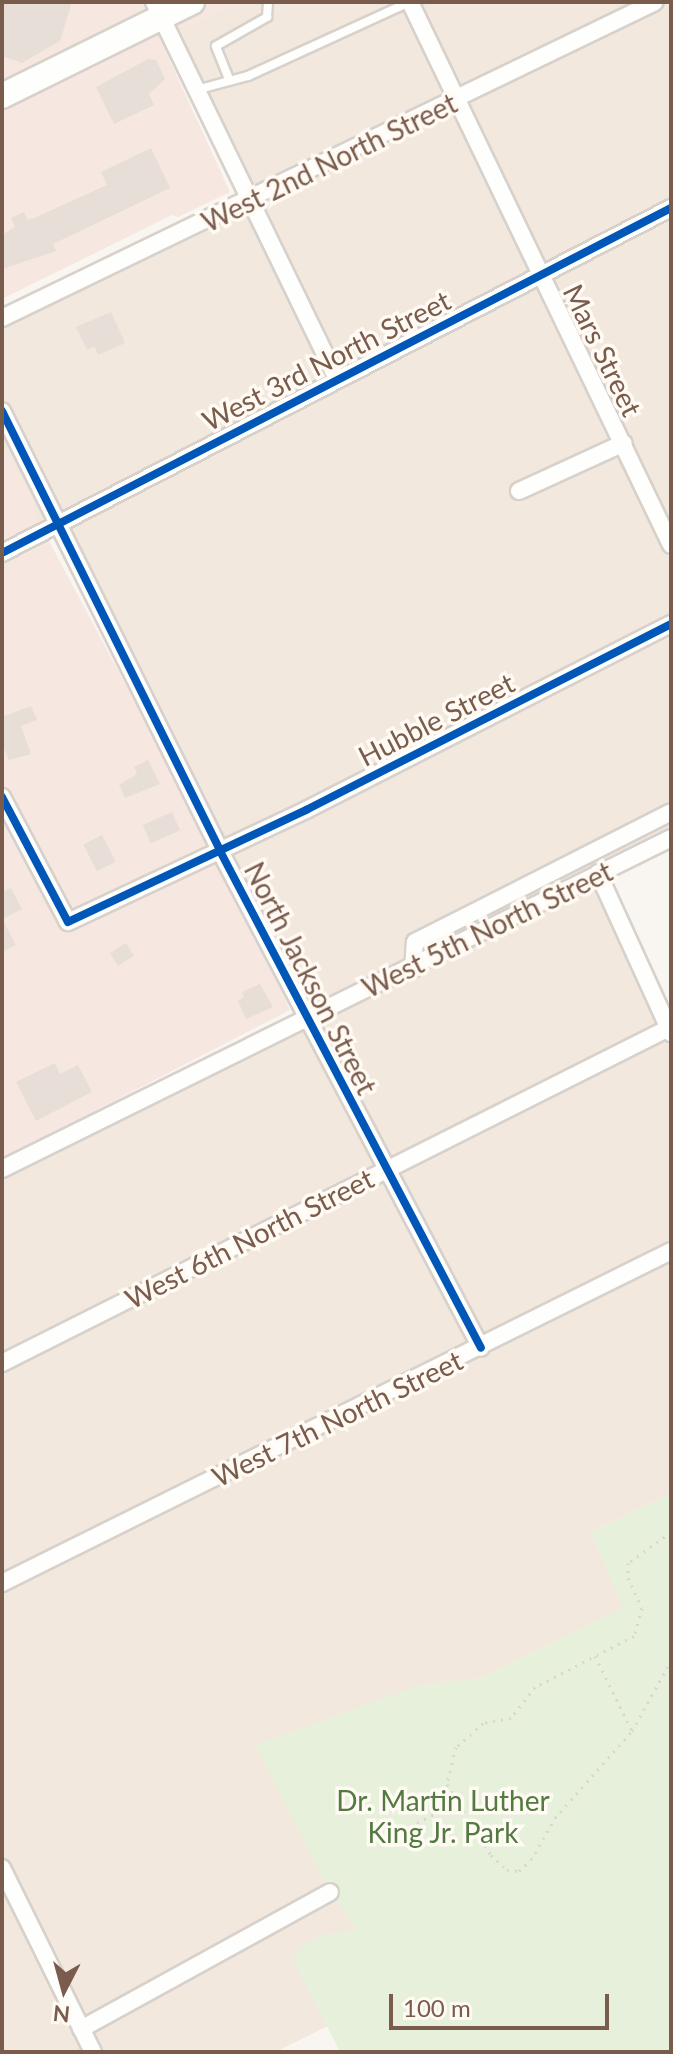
<!DOCTYPE html>
<style>
body{margin:0}
#map{position:relative;width:673px;height:2054px;overflow:hidden;background:#f9f5f0;font-family:Lato,sans-serif}
div>[style]{position:absolute}
[style*='--x']{left:calc(var(--x)*1px);top:calc(var(--y)*1px);width:calc(var(--w)*1px);rotate:calc(var(--a)*1deg)}
.residential>*{inset:0;background:#f2e8de}
.commercial>*{inset:0;background:#f6e8e1}
.green>*{inset:0;background:#e7f0db}
.building>*{inset:0;background:#e6ded7;transform-origin:0 0}
.path>*{height:3px;margin-top:-1.5px;transform-origin:0;background:repeating-linear-gradient(90deg,#dcd5d0 0 2px,transparent 0 8px)}
.roads{filter:drop-shadow(2px 0 #d7d1cb) drop-shadow(-2px 0 #d7d1cb) drop-shadow(0 2px #d7d1cb) drop-shadow(0 -2px #d7d1cb)}
.lane>*{height:8px;margin:-4px;padding:0 4px;transform-origin:4px;border-radius:4px;background:#fefefd}
.street>*{height:16px;margin:-8px;padding:0 8px;transform-origin:8px;border-radius:8px;background:#fefefd}
.secondary>*{height:24px;margin:-12px;padding:0 12px;transform-origin:12px;border-radius:12px;background:#fefefd}
.cycleway>*{height:8px;margin:-4px;padding:0 4px;transform-origin:4px;border-radius:4px;background:#0057b8}
span{translate:-50% -50%;white-space:nowrap;text-align:center;line-height:1.15;-webkit-text-stroke:7px #fffaf3;paint-order:stroke}
.street-label{font-size:28px;color:#7a5c4d}
.park-label{font-size:28px;color:#537a41}
.frame{position:absolute;inset:0;border:4px solid #7a5c4d;pointer-events:none}
.north{position:absolute;left:24px;top:1950px;width:80px;height:80px;-webkit-text-stroke:6px #fffaf3;paint-order:stroke;rotate:186deg;font-size:22px;font-weight:700;line-height:32px;text-align:center;color:#7a5c4d}
.north::after{content:'';display:block;margin:auto;width:28px;height:36px;background:#7a5c4d;clip-path:polygon(50% 0,100% 100%,50% 72%,0 100%)}
.scale{position:absolute;left:389px;top:1994px;width:220px;height:36px;box-sizing:border-box;border:4px solid #7a5c4d;border-top:0;padding-left:10px;font-size:24px;line-height:28px;white-space:nowrap;color:#7a5c4d;-webkit-text-stroke:6px #fffaf3;paint-order:stroke}
</style>
<div id="map">
<div class="residential">
<i style="clip-path:polygon(239px 2px,671px 2px,671px 838px,598px 874px,671px 1033px,671px 1494px,591px 1532px,624px 1608px,479px 1679px,417px 1686px,401px 1990px,275px 2052px,2px 2052px,2px 1169px,305px 1016px,58px 525px,2px 553px,2px 318px,249px 202px,169px 34px)"></i>
</div>
<div class="commercial">
<i style="clip-path:polygon(2px 2px,239px 2px,160px 39px,230px 192px,178px 217px,172px 215px,2px 299px)"></i>
<i style="clip-path:polygon(2px 442px,35px 506px,34px 513px,233px 886px,290px 1010px,2px 1159px)"></i>
</div>
<div class="green">
<i style="clip-path:polygon(671px 1494px,671px 2052px,340px 2052px,293px 1959px,300px 1947px,321px 1935px,357px 1930px,330px 1892px,255px 1745px,417px 1686px,479px 1679px,623px 1608px,591px 1532px)"></i>
</div>
<div class="building">
<i style="clip-path:polygon(2px 2px,72px 2px,60px 41px,22px 63px,2px 56px)"></i>
<i style="clip-path:polygon(148px 59px,156px 60px,165px 79px,149px 94px,154px 105px,114px 124px,96px 87px)"></i>
<i style="clip-path:polygon(151px 148px,170px 188px,53px 244px,56px 251px,2px 269px,2px 235px,15px 227px,11px 218px,24px 212px,28px 220px,34px 218px,107px 185px,101px 172px)"></i>
<i style="clip-path:polygon(111px 312px,125px 343px,98px 355px,95px 346px,87px 350px,76px 327px)"></i>
<i style="clip-path:polygon(31px 706px,37px 720px,21px 726px,31px 754px,9px 760px,2px 744px,2px 717px)"></i>
<i style="clip-path:polygon(148px 760px,160px 784px,125px 798px,119px 785px,137px 774px,134px 767px)"></i>
<i style="left:172px;top:812px;width:20px;height:32px;rotate:66deg"></i>
<i style="left:102px;top:835px;width:30px;height:21px;rotate:63deg"></i>
<i style="clip-path:polygon(11px 888px,22px 909px,2px 919px,16px 945px,2px 952px,2px 892px)"></i>
<i style="left:126px;top:943px;width:15px;height:19px;rotate:58deg"></i>
<i style="clip-path:polygon(260px 984px,273px 1007px,246px 1019px,238px 1001px,244px 997px,242px 992px)"></i>
<i style="clip-path:polygon(55px 1063px,60px 1074px,78px 1065px,92px 1092px,36px 1121px,16px 1082px)"></i>
</div>
<div class="path">
<i style="--x:671;--y:1532;--w:53;--a:144.2"></i>
<i style="--x:628;--y:1563;--w:15;--a:90"></i>
<i style="--x:628;--y:1578;--w:33;--a:65"></i>
<i style="--x:642;--y:1608;--w:29;--a:106"></i>
<i style="--x:634;--y:1636;--w:111;--a:152.7"></i>
<i style="--x:535;--y:1687;--w:39;--a:128"></i>
<i style="--x:511;--y:1718;--w:28;--a:170"></i>
<i style="--x:483;--y:1723;--w:36;--a:138"></i>
<i style="--x:456;--y:1747;--w:38;--a:104"></i>
<i style="--x:447;--y:1784;--w:84;--a:58.2"></i>
<i style="--x:491;--y:1855;--w:22;--a:43"></i>
<i style="--x:507;--y:1870;--w:12;--a:5"></i>
<i style="--x:519;--y:1871;--w:16;--a:-43"></i>
<i style="--x:531;--y:1860;--w:48;--a:-60.3"></i>
<i style="--x:555;--y:1818;--w:116;--a:-48.5"></i>
<i style="--x:632;--y:1731;--w:80;--a:-60.9"></i>
<i style="--x:595;--y:1656;--w:84;--a:63.7"></i>
<i style="--x:417;--y:1823;--w:43;--a:-27.8"></i>
</div>
<div class="roads">
<div class="lane">
<i style="--x:229;--y:79;--w:35;--a:-112"></i>
<i style="--x:216;--y:46;--w:59;--a:-29.6"></i>
<i style="--x:267;--y:17;--w:15;--a:-86"></i>
<i style="--x:196;--y:90;--w:54;--a:-15.1"></i>
<i style="--x:248;--y:76;--w:178;--a:-24.6"></i>
</div>
<div class="street">
<i style="--x:154;--y:2;--w:419;--a:64.1"></i>
<i style="--x:410;--y:2;--w:602;--a:64.33"></i>
<i style="--x:2;--y:318;--w:725;--a:-25.82"></i>
<i style="--x:2;--y:411;--w:491;--a:63.6"></i>
<i style="--x:220;--y:851;--w:561;--a:62.29"></i>
<i style="--x:519;--y:491;--w:115;--a:-24.6"></i>
<i style="--x:2;--y:553;--w:753;--a:-27.28"></i>
<i style="--x:2;--y:797;--w:141;--a:62.2"></i>
<i style="--x:68;--y:922;--w:263;--a:-25.2"></i>
<i style="--x:306;--y:810;--w:410;--a:-27"></i>
<i style="--x:598;--y:873;--w:176;--a:65.5"></i>
<i style="--x:413;--y:969;--w:27;--a:-86"></i>
<i style="--x:415;--y:942;--w:287;--a:-26.9"></i>
<i style="--x:2;--y:1169;--w:746;--a:-26.32"></i>
<i style="--x:2;--y:1363;--w:746;--a:-26.67"></i>
<i style="--x:2;--y:1583;--w:747;--a:-26.39"></i>
<i style="--x:2;--y:1868;--w:205;--a:63.7"></i>
<i style="--x:81;--y:2029;--w:284;--a:-28.8"></i>
</div>
<div class="secondary">
<i style="--x:2;--y:96;--w:212;--a:-26.3"></i>
</div>
</div>
<div class="cycleway">
<i style="--x:2;--y:411;--w:491;--a:63.6"></i>
<i style="--x:220;--y:851;--w:561;--a:62.29"></i>
<i style="--x:2;--y:553;--w:753;--a:-27.28"></i>
<i style="--x:2;--y:797;--w:141;--a:62.2"></i>
<i style="--x:68;--y:922;--w:263;--a:-25.2"></i>
<i style="--x:306;--y:810;--w:410;--a:-27"></i>
</div>
<div class="street-label">
<span style="left:329px;top:162px;rotate:-26deg">West 2nd North Street</span>
<span style="left:603px;top:350px;rotate:64deg">Mars Street</span>
<span style="left:326px;top:360px;rotate:-27deg">West 3rd North Street</span>
<span style="left:436px;top:719px;rotate:-27deg">Hubble Street</span>
<span style="left:487px;top:929px;rotate:-26deg">West 5th North Street</span>
<span style="left:311px;top:978px;rotate:63deg">North Jackson Street</span>
<span style="left:249px;top:1238px;rotate:-27deg">West 6th North Street</span>
<span style="left:337px;top:1418px;rotate:-26deg">West 7th North Street</span>
</div>
<div class="park-label">
<span style="left:443px;top:1816px">Dr. Martin Luther<br>King Jr. Park</span>
</div>
<div class="frame"></div>
<div class="north">N</div>
<div class="scale">100 m</div>
</div>
